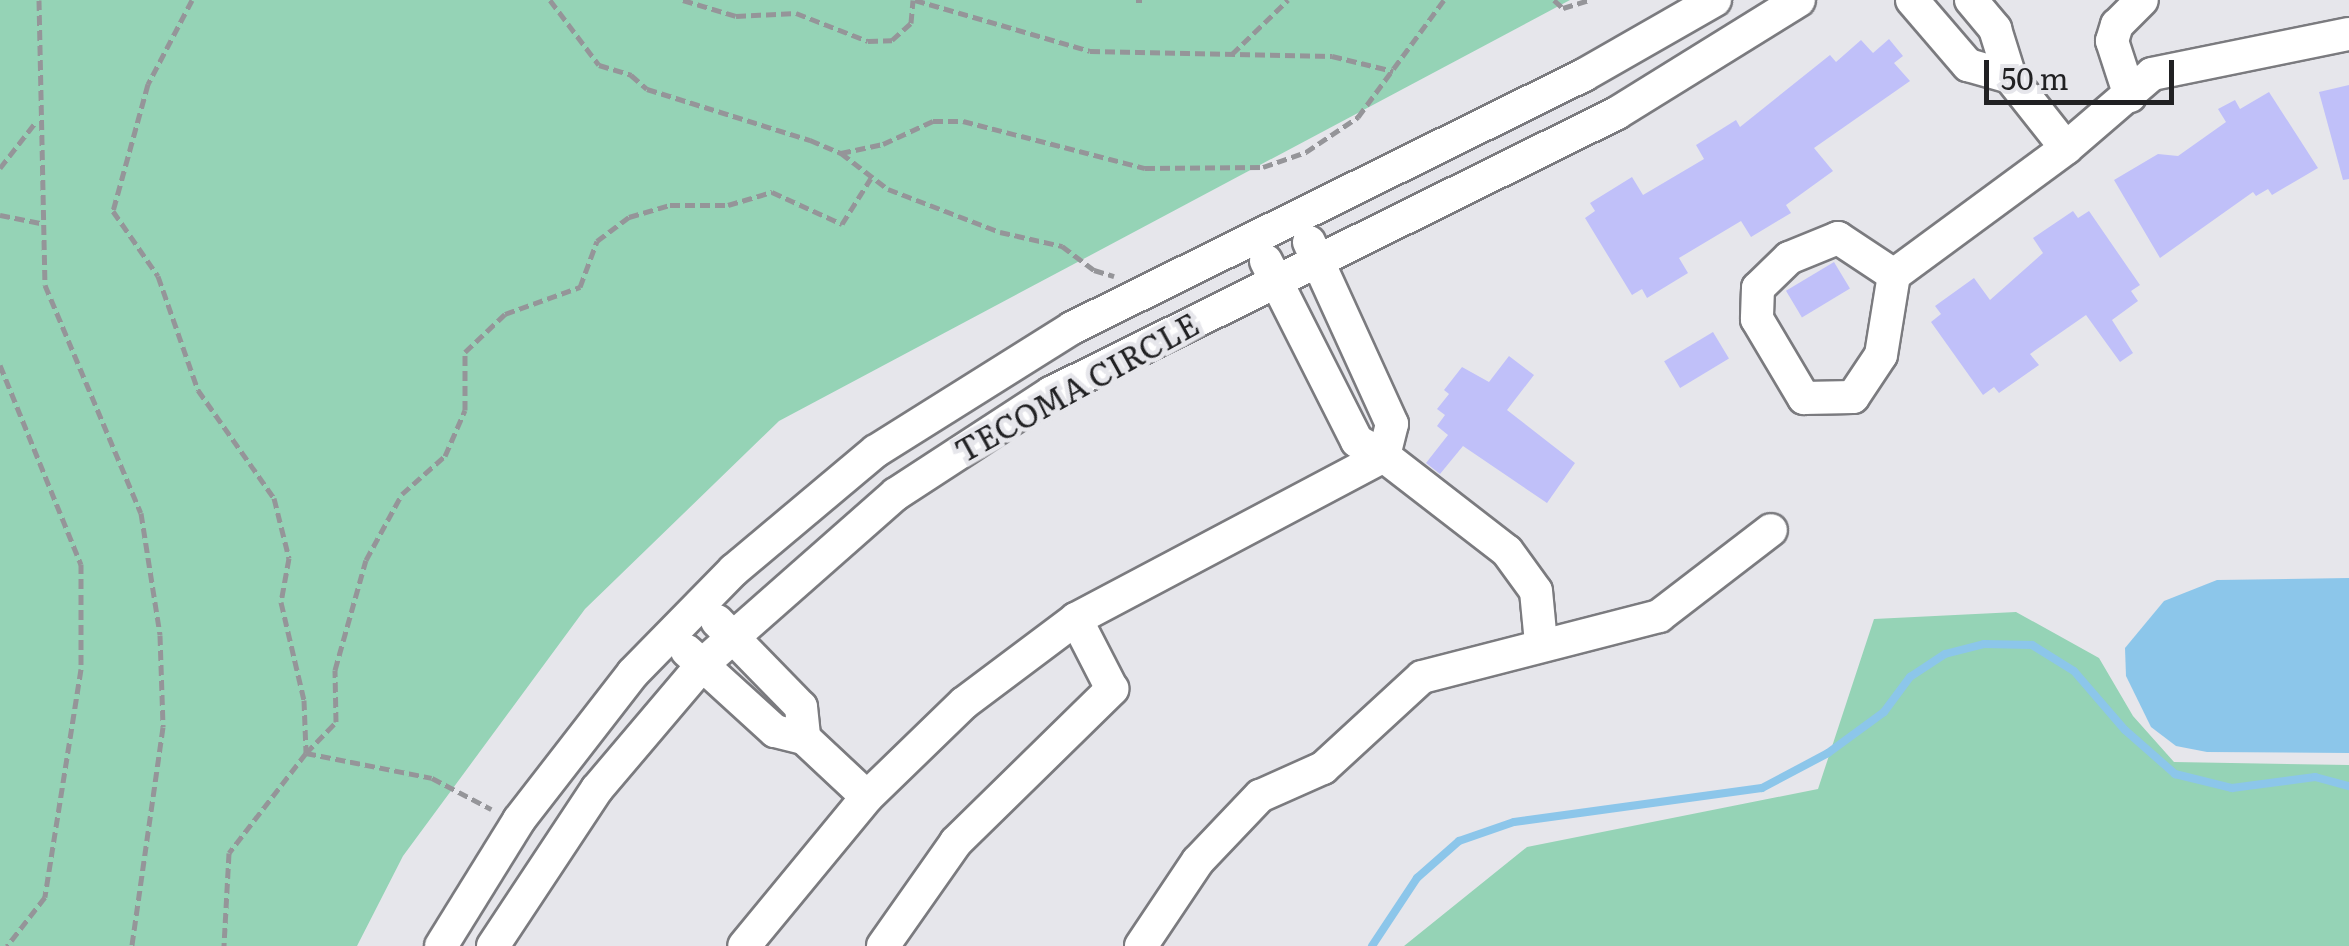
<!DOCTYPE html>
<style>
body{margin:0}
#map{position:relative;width:2349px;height:946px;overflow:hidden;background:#e6e6eb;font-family:Literata,serif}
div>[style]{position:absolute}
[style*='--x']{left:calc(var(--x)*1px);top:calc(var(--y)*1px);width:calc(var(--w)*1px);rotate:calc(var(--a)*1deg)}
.green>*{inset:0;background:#95d3b6}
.water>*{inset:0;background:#8cc6ea}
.stream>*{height:8px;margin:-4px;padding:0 4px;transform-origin:4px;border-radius:4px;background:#8cc6ea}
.building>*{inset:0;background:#c0c0f9;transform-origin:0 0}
.path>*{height:5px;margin-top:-2.5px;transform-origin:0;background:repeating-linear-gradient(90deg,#959599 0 10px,transparent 0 15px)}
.roads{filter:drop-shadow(2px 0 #7b7b7f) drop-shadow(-2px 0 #7b7b7f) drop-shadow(0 2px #7b7b7f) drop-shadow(0 -2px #7b7b7f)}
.minor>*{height:32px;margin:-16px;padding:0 16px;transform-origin:16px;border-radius:16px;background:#fff}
span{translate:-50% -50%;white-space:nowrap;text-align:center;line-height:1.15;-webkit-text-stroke:9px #e6e6eb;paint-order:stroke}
.street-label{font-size:32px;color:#212123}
.scale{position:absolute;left:1984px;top:60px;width:190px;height:45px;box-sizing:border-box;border:5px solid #212123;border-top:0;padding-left:12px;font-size:30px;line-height:35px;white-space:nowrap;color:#212123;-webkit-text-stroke:8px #e6e6eb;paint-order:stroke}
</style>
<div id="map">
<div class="green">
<i style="clip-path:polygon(0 0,1570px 0,779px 421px,585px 609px,403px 856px,357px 946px,0 946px)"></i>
<i style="clip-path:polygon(2016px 612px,2099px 658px,2133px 716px,2174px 762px,2349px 765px,2349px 946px,1404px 946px,1527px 847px,1818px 789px,1874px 619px)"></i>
</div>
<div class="water">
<i style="clip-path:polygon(2349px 578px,2349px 753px,2207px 752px,2176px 746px,2151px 727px,2126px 676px,2125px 648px,2164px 601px,2217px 580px)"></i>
</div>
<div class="stream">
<i style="--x:1372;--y:946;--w:82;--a:-56.5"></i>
<i style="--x:1417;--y:878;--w:56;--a:-41.4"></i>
<i style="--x:1459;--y:841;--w:58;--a:-19.1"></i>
<i style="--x:1514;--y:822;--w:250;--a:-7.8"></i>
<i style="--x:1762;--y:788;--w:75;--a:-27.9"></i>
<i style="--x:1828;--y:753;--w:69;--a:-36.2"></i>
<i style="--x:1884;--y:712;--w:44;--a:-53.4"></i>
<i style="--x:1910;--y:677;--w:42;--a:-33.3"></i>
<i style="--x:1945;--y:654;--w:40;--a:-14.4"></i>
<i style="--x:1984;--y:644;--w:48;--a:1.2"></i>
<i style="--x:2032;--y:645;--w:49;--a:31.8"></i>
<i style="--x:2074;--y:671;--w:78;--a:49.2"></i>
<i style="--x:2125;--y:730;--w:67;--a:41.3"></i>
<i style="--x:2175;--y:774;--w:59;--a:13.8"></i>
<i style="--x:2232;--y:788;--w:84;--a:-7.5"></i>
<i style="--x:2315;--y:777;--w:35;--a:15"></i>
</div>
<div class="building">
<i style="clip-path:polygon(1889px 39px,1903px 56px,1894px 63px,1910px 81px,1814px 148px,1833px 171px,1786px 205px,1791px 213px,1751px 237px,1741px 221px,1679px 258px,1688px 273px,1647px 298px,1642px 289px,1632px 295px,1585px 218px,1595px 211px,1590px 203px,1632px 177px,1643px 195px,1704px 159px,1696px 145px,1736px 120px,1740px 127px,1830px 55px,1836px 62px,1861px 40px,1873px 53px)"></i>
<i style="clip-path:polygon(2349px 85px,2349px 179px,2343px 180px,2319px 92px)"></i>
<i style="clip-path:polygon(2269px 92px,2318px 168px,2272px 195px,2268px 189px,2256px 196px,2253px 192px,2160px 258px,2114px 180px,2158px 154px,2178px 156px,2226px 122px,2218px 109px,2235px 100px,2240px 109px)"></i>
<i style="clip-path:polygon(2073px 211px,2078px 218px,2089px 211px,2140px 285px,2131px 291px,2138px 301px,2112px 320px,2133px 353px,2120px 362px,2086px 315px,2030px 354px,2039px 365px,1999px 393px,1994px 387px,1983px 395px,1931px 322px,1941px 314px,1935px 306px,1974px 278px,1990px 300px,2043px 253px,2033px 238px)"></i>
<i style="left:1834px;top:262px;width:31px;height:56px;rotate:59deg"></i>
<i style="left:1713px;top:332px;width:31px;height:57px;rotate:59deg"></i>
<i style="clip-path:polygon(1509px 356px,1534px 375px,1507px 410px,1575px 463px,1547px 503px,1463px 446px,1440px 474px,1426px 463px,1448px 435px,1437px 426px,1445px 415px,1437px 409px,1449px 394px,1444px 390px,1462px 367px,1489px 382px)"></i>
</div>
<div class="path">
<i style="--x:39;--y:0;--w:285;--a:88.8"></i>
<i style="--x:45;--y:285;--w:247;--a:67.2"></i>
<i style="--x:141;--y:513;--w:123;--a:81.1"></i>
<i style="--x:160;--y:635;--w:92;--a:88.1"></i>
<i style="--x:163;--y:727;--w:221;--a:98.1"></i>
<i style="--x:192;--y:0;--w:95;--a:117.6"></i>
<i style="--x:148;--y:84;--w:132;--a:105.4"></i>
<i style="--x:113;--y:211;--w:79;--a:55.3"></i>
<i style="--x:158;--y:276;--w:121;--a:70.7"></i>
<i style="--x:198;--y:390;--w:132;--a:54.9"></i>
<i style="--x:274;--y:498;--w:62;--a:76"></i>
<i style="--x:289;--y:558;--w:45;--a:100.3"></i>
<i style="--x:281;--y:602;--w:101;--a:76.8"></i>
<i style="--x:304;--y:700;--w:53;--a:87.8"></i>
<i style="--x:306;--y:753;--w:126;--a:127.6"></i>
<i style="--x:229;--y:853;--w:93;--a:93.1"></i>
<i style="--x:550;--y:0;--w:81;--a:53"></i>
<i style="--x:599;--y:65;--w:34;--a:17"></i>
<i style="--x:631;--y:75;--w:21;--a:41"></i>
<i style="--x:647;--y:89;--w:171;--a:17.4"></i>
<i style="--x:810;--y:140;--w:34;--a:23"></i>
<i style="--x:841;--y:153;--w:59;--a:37.5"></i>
<i style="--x:888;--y:189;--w:120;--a:21"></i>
<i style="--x:1000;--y:232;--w:64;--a:12.7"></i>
<i style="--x:1062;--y:246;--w:40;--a:37"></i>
<i style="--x:1094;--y:270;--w:21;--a:17"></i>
<i style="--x:683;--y:0;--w:55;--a:16.8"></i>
<i style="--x:736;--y:16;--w:60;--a:-2.9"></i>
<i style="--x:796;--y:13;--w:77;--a:21.3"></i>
<i style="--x:868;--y:41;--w:24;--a:-2"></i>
<i style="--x:892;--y:40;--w:25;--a:-42"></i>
<i style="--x:911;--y:23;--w:23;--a:-85"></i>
<i style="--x:915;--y:0;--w:182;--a:16.2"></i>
<i style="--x:1090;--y:51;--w:242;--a:1.2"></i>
<i style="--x:1332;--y:56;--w:63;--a:13.8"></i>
<i style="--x:1136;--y:0;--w:6;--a:0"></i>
<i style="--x:1554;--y:0;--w:12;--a:42"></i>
<i style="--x:1563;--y:8;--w:27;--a:-17"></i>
<i style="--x:1232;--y:54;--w:78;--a:-44"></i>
<i style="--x:841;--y:153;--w:43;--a:-12.1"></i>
<i style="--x:883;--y:144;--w:55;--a:-24.7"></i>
<i style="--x:933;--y:121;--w:30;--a:0"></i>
<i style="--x:963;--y:121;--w:188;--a:14.5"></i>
<i style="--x:1145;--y:168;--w:118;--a:-0.5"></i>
<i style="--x:1263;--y:167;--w:46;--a:-19.2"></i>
<i style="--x:1306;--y:152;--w:63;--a:-33.9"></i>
<i style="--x:1358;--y:117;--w:145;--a:-53.7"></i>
<i style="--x:0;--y:168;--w:57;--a:-52.1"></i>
<i style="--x:0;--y:215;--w:41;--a:11.3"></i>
<i style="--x:0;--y:365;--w:215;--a:67.9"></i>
<i style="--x:81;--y:564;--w:105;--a:90"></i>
<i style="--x:81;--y:669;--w:231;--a:99"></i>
<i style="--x:45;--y:897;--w:62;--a:127.8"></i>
<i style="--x:306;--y:753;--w:43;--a:-45.9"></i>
<i style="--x:336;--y:722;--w:52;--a:-91.1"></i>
<i style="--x:335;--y:670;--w:114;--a:-74.3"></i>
<i style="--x:366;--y:560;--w:75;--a:-61.4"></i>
<i style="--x:402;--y:494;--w:57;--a:-41.5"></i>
<i style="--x:445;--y:456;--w:50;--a:-66.5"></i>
<i style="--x:465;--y:410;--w:58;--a:-90"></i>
<i style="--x:465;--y:352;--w:55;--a:-43.5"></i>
<i style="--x:505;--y:314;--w:80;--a:-19.8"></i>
<i style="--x:580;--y:287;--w:49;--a:-69.7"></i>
<i style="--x:597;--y:241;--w:40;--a:-37"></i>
<i style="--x:629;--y:217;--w:43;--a:-16.3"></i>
<i style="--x:670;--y:205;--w:58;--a:0"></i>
<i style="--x:728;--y:205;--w:46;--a:-16.5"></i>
<i style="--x:772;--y:192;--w:77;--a:24.6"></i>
<i style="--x:842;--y:224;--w:54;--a:-57.8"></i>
<i style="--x:306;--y:753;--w:128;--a:11.2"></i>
<i style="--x:432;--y:778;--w:67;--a:27.7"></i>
</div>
<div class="roads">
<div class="minor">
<i style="--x:1912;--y:0;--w:86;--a:49.3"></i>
<i style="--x:1968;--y:65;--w:44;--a:15.9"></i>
<i style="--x:1971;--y:0;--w:38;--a:50"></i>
<i style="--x:1995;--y:29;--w:50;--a:72.6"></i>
<i style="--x:2010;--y:77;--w:90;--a:51.7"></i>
<i style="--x:2066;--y:148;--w:113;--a:-40.7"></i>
<i style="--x:2152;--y:74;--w:201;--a:-11.5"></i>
<i style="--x:2130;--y:96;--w:58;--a:-108.1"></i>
<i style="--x:2112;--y:41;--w:17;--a:-73"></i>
<i style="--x:2117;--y:25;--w:35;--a:-45"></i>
<i style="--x:1266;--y:261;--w:202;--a:63.2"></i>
<i style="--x:1357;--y:441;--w:31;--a:29"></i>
<i style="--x:1384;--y:456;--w:33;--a:-76"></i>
<i style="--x:1392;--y:424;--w:200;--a:-114.5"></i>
<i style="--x:1894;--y:275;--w:67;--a:-146.5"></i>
<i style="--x:1838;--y:238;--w:53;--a:157.8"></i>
<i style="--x:1789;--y:258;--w:43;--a:135.9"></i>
<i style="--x:1758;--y:288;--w:31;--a:92"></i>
<i style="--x:1757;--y:319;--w:92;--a:59.3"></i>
<i style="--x:1804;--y:398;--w:49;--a:-1.2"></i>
<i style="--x:1853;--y:397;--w:50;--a:-56.3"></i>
<i style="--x:1881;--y:355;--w:81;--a:-80.8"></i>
<i style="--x:1894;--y:275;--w:214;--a:-36.4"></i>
<i style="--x:717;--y:621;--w:120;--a:45.7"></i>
<i style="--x:801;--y:707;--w:31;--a:84"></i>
<i style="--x:687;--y:651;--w:119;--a:42.3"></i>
<i style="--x:775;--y:731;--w:30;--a:14"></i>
<i style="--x:804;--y:738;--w:86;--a:43.1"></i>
<i style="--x:867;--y:797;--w:193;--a:129.5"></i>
<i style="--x:867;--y:797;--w:135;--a:-44.1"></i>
<i style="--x:964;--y:703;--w:140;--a:-36.9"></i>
<i style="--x:441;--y:946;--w:148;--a:-58.2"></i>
<i style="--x:519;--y:820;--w:186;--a:-52.2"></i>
<i style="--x:633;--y:673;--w:144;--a:-45.6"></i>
<i style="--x:734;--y:570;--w:185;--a:-40"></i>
<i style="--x:876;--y:451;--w:231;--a:-32.1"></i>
<i style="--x:1072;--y:328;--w:571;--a:-26.3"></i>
<i style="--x:1584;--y:75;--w:151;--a:-29.8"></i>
<i style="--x:493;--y:946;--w:188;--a:-56.5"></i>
<i style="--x:597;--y:789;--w:164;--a:-49.7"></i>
<i style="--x:703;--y:664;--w:257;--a:-41.4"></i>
<i style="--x:896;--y:494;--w:185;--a:-33.1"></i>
<i style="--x:1051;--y:393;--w:631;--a:-26.32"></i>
<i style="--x:1617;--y:113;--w:214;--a:-31.8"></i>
<i style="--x:883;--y:946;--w:127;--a:-54.9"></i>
<i style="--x:956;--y:842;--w:219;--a:-44.4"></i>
<i style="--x:1112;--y:689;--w:79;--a:-117.2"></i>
<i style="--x:1076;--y:619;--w:348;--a:-27.9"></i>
<i style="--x:1384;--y:456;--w:155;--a:37.7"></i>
<i style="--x:1507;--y:551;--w:49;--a:54.1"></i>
<i style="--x:1536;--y:591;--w:52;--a:84.5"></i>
<i style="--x:1141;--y:946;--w:102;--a:-56.2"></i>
<i style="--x:1198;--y:861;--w:90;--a:-46.4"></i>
<i style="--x:1260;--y:796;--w:69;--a:-24"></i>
<i style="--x:1323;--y:768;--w:134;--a:-42.6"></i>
<i style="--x:1422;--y:677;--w:245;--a:-14.4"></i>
<i style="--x:1659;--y:616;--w:141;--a:-37.5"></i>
</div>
</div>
<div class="street-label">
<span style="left:1076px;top:386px;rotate:-29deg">TECOMA CIRCLE</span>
</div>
<div class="scale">50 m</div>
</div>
